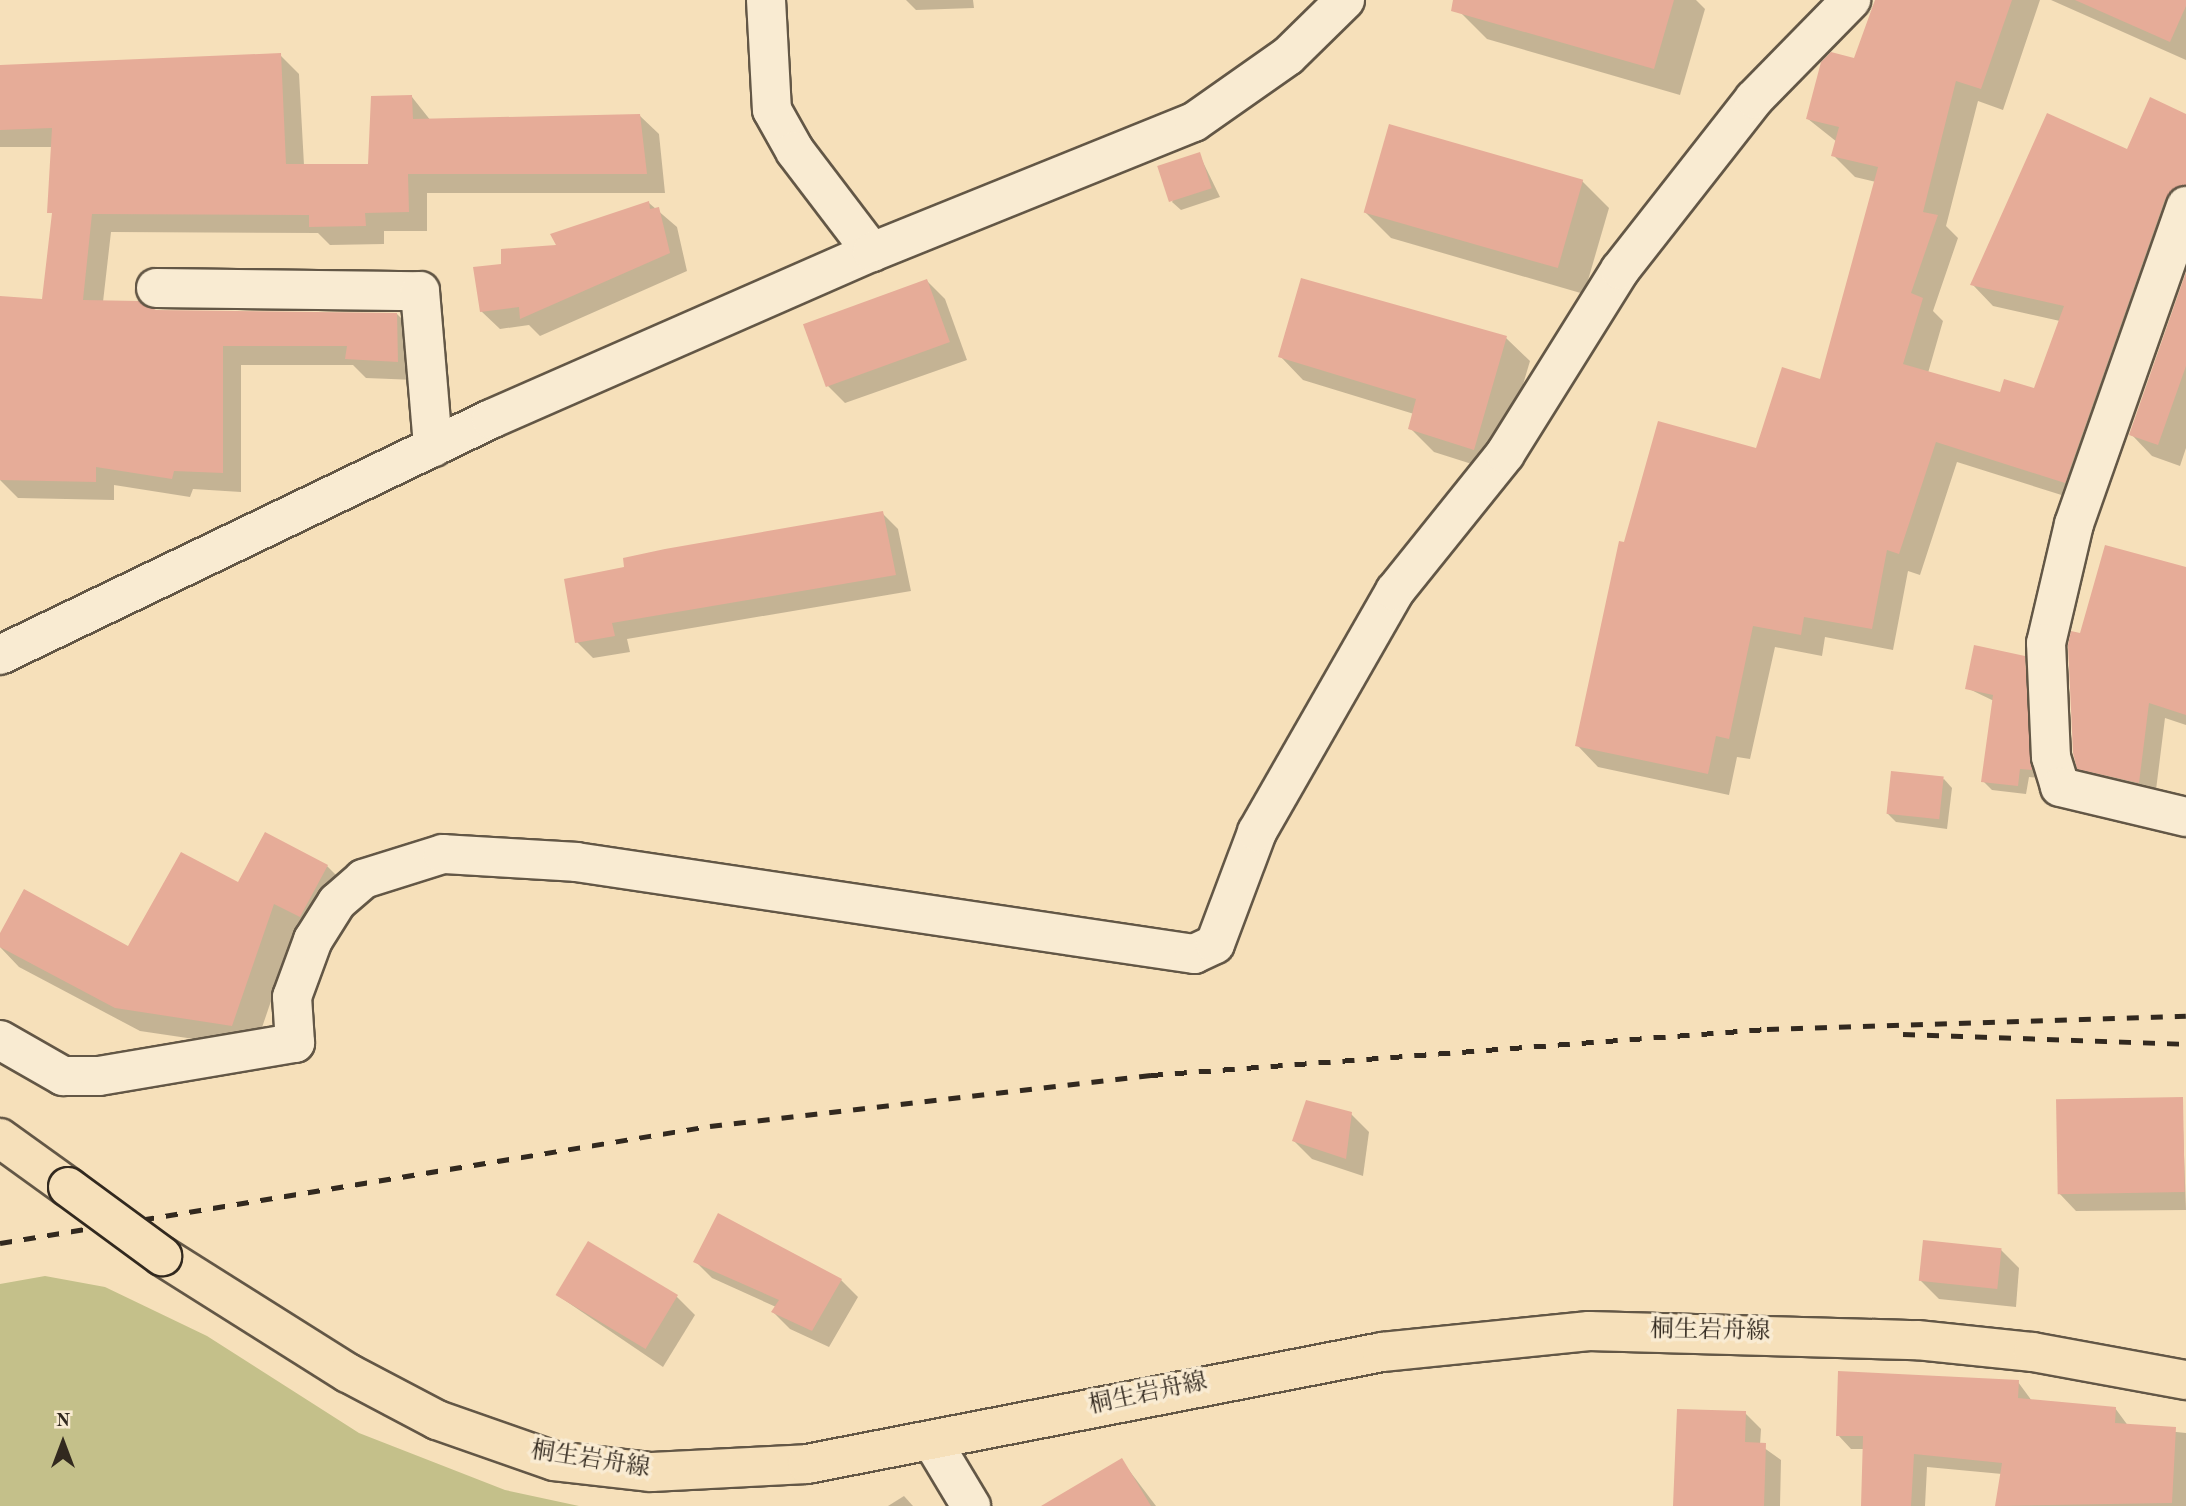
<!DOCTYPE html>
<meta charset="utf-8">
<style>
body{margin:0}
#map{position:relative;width:2186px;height:1506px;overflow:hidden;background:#f6e0ba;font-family:"Old Standard TT","Noto Serif JP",serif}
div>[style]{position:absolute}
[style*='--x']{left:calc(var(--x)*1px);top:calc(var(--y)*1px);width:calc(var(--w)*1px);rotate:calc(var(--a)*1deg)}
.green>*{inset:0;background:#c4c08a}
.shadow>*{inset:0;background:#0003}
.building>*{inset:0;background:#e6ac98;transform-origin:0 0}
.roads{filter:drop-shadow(2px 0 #635746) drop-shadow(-2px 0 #635746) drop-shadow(0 2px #635746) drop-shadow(0 -2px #635746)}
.minor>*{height:38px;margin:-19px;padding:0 19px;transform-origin:19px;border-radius:19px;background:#f9ebd2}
.major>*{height:38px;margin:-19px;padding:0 19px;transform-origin:19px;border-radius:19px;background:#f6e0ba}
.rail>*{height:5px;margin-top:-2.5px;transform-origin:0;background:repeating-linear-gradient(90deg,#32291f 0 12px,transparent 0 24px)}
.bridges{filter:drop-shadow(2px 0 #32291f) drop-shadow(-2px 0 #32291f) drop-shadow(0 2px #32291f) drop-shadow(0 -2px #32291f)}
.major-bridge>*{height:38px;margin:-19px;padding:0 19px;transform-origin:19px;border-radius:19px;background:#f6e0ba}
span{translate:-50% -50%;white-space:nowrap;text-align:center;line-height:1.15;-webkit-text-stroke:7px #f9ebd2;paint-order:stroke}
.street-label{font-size:24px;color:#32291f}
.north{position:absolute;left:28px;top:1408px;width:70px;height:70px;-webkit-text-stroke:5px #f9ebd2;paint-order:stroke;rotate:0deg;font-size:19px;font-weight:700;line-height:28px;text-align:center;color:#32291f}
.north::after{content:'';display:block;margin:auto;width:24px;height:32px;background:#32291f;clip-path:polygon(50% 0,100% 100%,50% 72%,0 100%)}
</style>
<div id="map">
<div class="green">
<i style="clip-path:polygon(45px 1276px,105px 1287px,207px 1336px,359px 1433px,505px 1490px,579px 1506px,0 1506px,0 1284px)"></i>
</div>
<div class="shadow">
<i style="clip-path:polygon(906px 0,973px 0,974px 8px,916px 10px)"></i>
<i style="clip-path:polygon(1465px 0,1696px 0,1705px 9px,1680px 95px,1487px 39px,1461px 13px)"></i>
<i style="clip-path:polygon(1876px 0,2040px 0,2003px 110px,1978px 101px,1946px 226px,1958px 238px,1933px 311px,1943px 321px,1928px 373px,2001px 395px,2035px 391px,2060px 321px,1993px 306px,1972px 284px,2128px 151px,2186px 115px,2186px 222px,2087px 503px,1957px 462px,1920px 575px,1908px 571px,1893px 650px,1825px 637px,1822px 656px,1775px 647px,1750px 759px,1737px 757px,1729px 795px,1598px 767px,1577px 745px,1625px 545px,1757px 450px,1821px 382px,1876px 182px,1855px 177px,1833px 155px,1837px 142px,1808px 119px,1855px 60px)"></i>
<i style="clip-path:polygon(2051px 0,2186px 0,2186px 60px)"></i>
<i style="clip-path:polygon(280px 55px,299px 74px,304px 165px,369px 165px,412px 97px,431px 121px,639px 115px,659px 134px,665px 193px,427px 193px,427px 231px,384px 231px,384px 244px,330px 245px,318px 233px,111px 232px,103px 302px,155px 312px,397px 314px,416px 333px,416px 380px,366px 378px,353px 365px,241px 365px,241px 492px,193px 489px,190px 497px,114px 485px,114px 500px,18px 498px,0 480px,0 298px,43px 301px,53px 217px,53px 147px,0 147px,0 67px)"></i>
<i style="clip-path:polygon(1199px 154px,1220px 197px,1181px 210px,1172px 202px)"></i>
<i style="clip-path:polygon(1582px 181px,1609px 208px,1584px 294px,1391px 238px,1365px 212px)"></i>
<i style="clip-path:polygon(649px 203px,677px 227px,687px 271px,540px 336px,529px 325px,500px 329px,481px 311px,502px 266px,559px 247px)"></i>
<i style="clip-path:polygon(2186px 277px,2186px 448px,2180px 466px,2152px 456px,2131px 434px)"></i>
<i style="clip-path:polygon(927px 281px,945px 299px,967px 360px,845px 403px,827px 385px)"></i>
<i style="clip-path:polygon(1506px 338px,1530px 361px,1497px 472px,1434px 452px,1410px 428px,1414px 414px,1303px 380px,1280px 356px)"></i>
<i style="clip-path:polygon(882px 513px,898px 529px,911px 591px,627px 639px,630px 652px,593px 658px,577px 642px,566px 580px)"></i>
<i style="clip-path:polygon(2186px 569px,2186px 725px,2165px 718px,2155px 798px,2096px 785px,2079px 768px,2081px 635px)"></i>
<i style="clip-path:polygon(2024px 658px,2033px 667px,2040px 778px,2029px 777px,2026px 794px,1992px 790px,1983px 781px,1994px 701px,1967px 688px)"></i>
<i style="clip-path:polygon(1944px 779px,1952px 788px,1947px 829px,1896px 822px,1887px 813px)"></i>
<i style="clip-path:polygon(327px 866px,350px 889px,323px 939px,297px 925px,255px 1048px,140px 1031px,19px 967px,0 947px,0 937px,129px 948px,239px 884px)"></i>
<i style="clip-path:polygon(2182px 1099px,2186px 1210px,2076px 1211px,2058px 1192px)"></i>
<i style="clip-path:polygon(1351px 1114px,1369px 1132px,1363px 1176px,1312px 1159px,1294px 1141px)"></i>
<i style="clip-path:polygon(718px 1216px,841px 1280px,858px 1297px,829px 1347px,790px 1329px,773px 1312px,776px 1307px,712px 1278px,695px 1261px)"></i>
<i style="clip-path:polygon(2001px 1250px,2019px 1268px,2016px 1307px,1939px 1299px,1921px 1281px)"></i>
<i style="clip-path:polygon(557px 1295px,677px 1297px,695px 1315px,663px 1367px)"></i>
<i style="clip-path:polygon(2018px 1382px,2032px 1401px,2115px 1408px,2129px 1427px,2186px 1433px,2186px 1506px,1997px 1506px,2002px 1474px,1927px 1467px,1925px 1506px,1862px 1506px,1865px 1449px,1851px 1449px,1838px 1435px)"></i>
<i style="clip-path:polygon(1745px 1413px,1761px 1429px,1760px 1445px,1781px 1460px,1780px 1506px,1675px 1506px)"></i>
<i style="clip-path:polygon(1122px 1461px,1156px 1506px,1045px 1506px)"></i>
<i style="clip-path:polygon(904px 1496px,913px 1506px,888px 1506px)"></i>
</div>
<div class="building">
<i style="clip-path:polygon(1453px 0,1674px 0,1654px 69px,1451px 11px)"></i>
<i style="clip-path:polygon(1875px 0,2012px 0,1981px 89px,1956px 81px,1923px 212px,1938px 215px,1911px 293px,1923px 298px,1903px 364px,2000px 392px,2004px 379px,2034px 388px,2064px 306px,1970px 285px,2047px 113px,2127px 149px,2150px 97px,2186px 114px,2186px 185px,2165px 199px,2065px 483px,1936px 442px,1899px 554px,1887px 550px,1872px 629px,1804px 617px,1801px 635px,1753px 626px,1729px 739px,1716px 736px,1708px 774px,1575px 746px,1619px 541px,1624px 542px,1658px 421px,1756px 448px,1782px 367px,1820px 379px,1878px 167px,1831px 156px,1839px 127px,1806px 119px,1821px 62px,1831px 52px,1854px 58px)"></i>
<i style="clip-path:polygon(2075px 0,2186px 0,2186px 6px,2170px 42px)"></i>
<i style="clip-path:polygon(281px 53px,286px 164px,368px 164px,371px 96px,412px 95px,413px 119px,640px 114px,647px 174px,408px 174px,409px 212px,365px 213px,366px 226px,309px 227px,309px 215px,92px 214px,83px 300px,139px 301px,156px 310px,397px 313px,398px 362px,345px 359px,347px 346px,223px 346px,223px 473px,174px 471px,172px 479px,96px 467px,96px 482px,0 480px,0 296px,42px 299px,52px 213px,47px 213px,52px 128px,0 130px,0 65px)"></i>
<i style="left:1389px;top:124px;width:202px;height:92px;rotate:16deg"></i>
<i style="left:1200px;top:152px;width:38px;height:45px;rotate:72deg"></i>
<i style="clip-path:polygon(649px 201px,650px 209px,659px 207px,670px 253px,520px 319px,519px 307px,480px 312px,473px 267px,501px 264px,501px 249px,556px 245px,550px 234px)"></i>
<i style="clip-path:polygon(2186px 272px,2186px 366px,2158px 445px,2129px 435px)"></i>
<i style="clip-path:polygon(1301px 278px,1507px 336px,1474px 450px,1408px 429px,1416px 399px,1278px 357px)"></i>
<i style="left:927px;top:279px;width:67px;height:132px;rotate:70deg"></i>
<i style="clip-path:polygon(883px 511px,896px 575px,612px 623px,615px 636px,575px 643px,564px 579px,624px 567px,623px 558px,665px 549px)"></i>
<i style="clip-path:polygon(2105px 545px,2186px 567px,2186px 715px,2149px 703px,2139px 783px,2077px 769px,2073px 753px,2068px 645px,2071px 631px,2080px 633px)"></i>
<i style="clip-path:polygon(1974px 645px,2025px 656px,2032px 770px,2020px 769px,2018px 786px,1981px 782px,1993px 695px,1965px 689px)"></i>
<i style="left:1891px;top:771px;width:53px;height:43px;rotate:6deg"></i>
<i style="clip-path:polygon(265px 832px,328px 865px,300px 917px,274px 904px,232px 1026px,115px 1008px,0 947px,0 933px,24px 889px,128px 946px,181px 852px,238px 882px)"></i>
<i style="left:2183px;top:1097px;width:95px;height:127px;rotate:89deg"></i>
<i style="clip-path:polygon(1306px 1100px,1352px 1112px,1346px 1159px,1292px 1141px)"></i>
<i style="clip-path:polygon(718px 1213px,842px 1279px,812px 1331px,771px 1312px,779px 1300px,693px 1262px)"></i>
<i style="left:1923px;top:1240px;width:79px;height:41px;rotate:6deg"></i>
<i style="left:588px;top:1241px;width:105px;height:63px;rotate:31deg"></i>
<i style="clip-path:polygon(1838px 1371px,2019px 1380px,2018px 1398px,2116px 1407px,2115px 1423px,2176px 1427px,2172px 1503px,1995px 1506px,2002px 1463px,1914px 1454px,1911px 1506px,1861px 1506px,1863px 1436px,1836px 1436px)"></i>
<i style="clip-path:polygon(1677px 1409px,1746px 1411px,1745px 1442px,1766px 1443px,1764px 1506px,1673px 1506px)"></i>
<i style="clip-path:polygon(1122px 1458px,1151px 1506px,1041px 1506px)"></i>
</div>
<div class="roads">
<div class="minor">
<i style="--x:766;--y:0;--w:110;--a:86.9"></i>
<i style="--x:772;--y:110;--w:47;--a:60.7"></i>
<i style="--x:795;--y:151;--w:127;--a:52.7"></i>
<i style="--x:2186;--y:206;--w:337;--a:109.4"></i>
<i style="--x:2074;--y:524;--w:122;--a:103.2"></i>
<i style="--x:2046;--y:643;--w:114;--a:87.5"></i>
<i style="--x:2051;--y:757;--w:31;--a:73"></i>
<i style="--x:2060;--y:787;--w:130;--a:13.4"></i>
<i style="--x:156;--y:288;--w:264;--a:0.7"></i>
<i style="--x:420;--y:291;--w:157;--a:85.2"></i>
<i style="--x:0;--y:655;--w:545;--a:-25.67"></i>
<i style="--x:491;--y:419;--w:416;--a:-23.7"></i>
<i style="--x:872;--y:252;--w:347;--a:-22"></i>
<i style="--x:1194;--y:122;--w:115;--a:-35.1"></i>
<i style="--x:1288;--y:56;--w:80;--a:-44.5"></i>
<i style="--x:0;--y:1040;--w:73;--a:29.7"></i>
<i style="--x:63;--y:1076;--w:36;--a:0"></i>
<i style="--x:99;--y:1076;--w:199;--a:-9.6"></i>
<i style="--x:295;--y:1043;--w:46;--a:-93.7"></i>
<i style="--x:292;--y:997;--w:61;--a:-69.8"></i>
<i style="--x:313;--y:940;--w:45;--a:-57.7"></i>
<i style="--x:337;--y:902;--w:35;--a:-41"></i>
<i style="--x:363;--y:879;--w:84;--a:-17.4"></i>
<i style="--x:443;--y:854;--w:133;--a:3.4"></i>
<i style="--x:576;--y:862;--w:625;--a:8.47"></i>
<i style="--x:1194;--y:954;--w:23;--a:-25"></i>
<i style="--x:1215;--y:944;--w:120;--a:-69.4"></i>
<i style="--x:1257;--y:832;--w:278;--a:-60.2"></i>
<i style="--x:1395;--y:591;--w:176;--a:-51.2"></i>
<i style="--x:1505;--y:454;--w:217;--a:-58"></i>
<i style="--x:1620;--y:270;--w:217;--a:-51.9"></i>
<i style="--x:1754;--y:99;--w:139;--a:-45.6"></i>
<i style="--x:932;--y:1441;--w:76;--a:59"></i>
</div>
<div class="major">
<i style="--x:0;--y:1138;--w:84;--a:35.8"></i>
<i style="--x:162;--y:1256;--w:220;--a:32.2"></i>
<i style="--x:348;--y:1373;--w:101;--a:27.8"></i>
<i style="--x:437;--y:1420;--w:124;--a:19.3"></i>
<i style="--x:554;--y:1461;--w:98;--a:6.5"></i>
<i style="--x:651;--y:1472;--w:156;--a:-2.9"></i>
<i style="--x:807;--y:1464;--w:586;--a:-11.02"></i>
<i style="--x:1382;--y:1352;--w:208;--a:-5.8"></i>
<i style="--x:1589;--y:1331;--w:328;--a:1.6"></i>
<i style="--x:1917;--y:1340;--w:117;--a:5.9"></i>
<i style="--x:2033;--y:1352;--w:156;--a:10.4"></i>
</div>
</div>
<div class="rail">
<i style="--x:1903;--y:1034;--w:283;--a:2"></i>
<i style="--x:0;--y:1243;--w:720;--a:-9.36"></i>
<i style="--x:710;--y:1126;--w:444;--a:-6.6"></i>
<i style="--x:1151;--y:1075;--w:618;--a:-4.27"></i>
<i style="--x:1767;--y:1029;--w:419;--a:-1.8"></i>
</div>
<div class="bridges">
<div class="major-bridge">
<i style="--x:68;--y:1187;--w:117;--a:36.3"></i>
</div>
</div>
<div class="street-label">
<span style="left:1710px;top:1332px;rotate:1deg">桐生岩舟線</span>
<span style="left:1148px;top:1395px;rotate:-12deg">桐生岩舟線</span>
<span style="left:590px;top:1461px;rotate:9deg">桐生岩舟線</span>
</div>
<div class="north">N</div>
</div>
